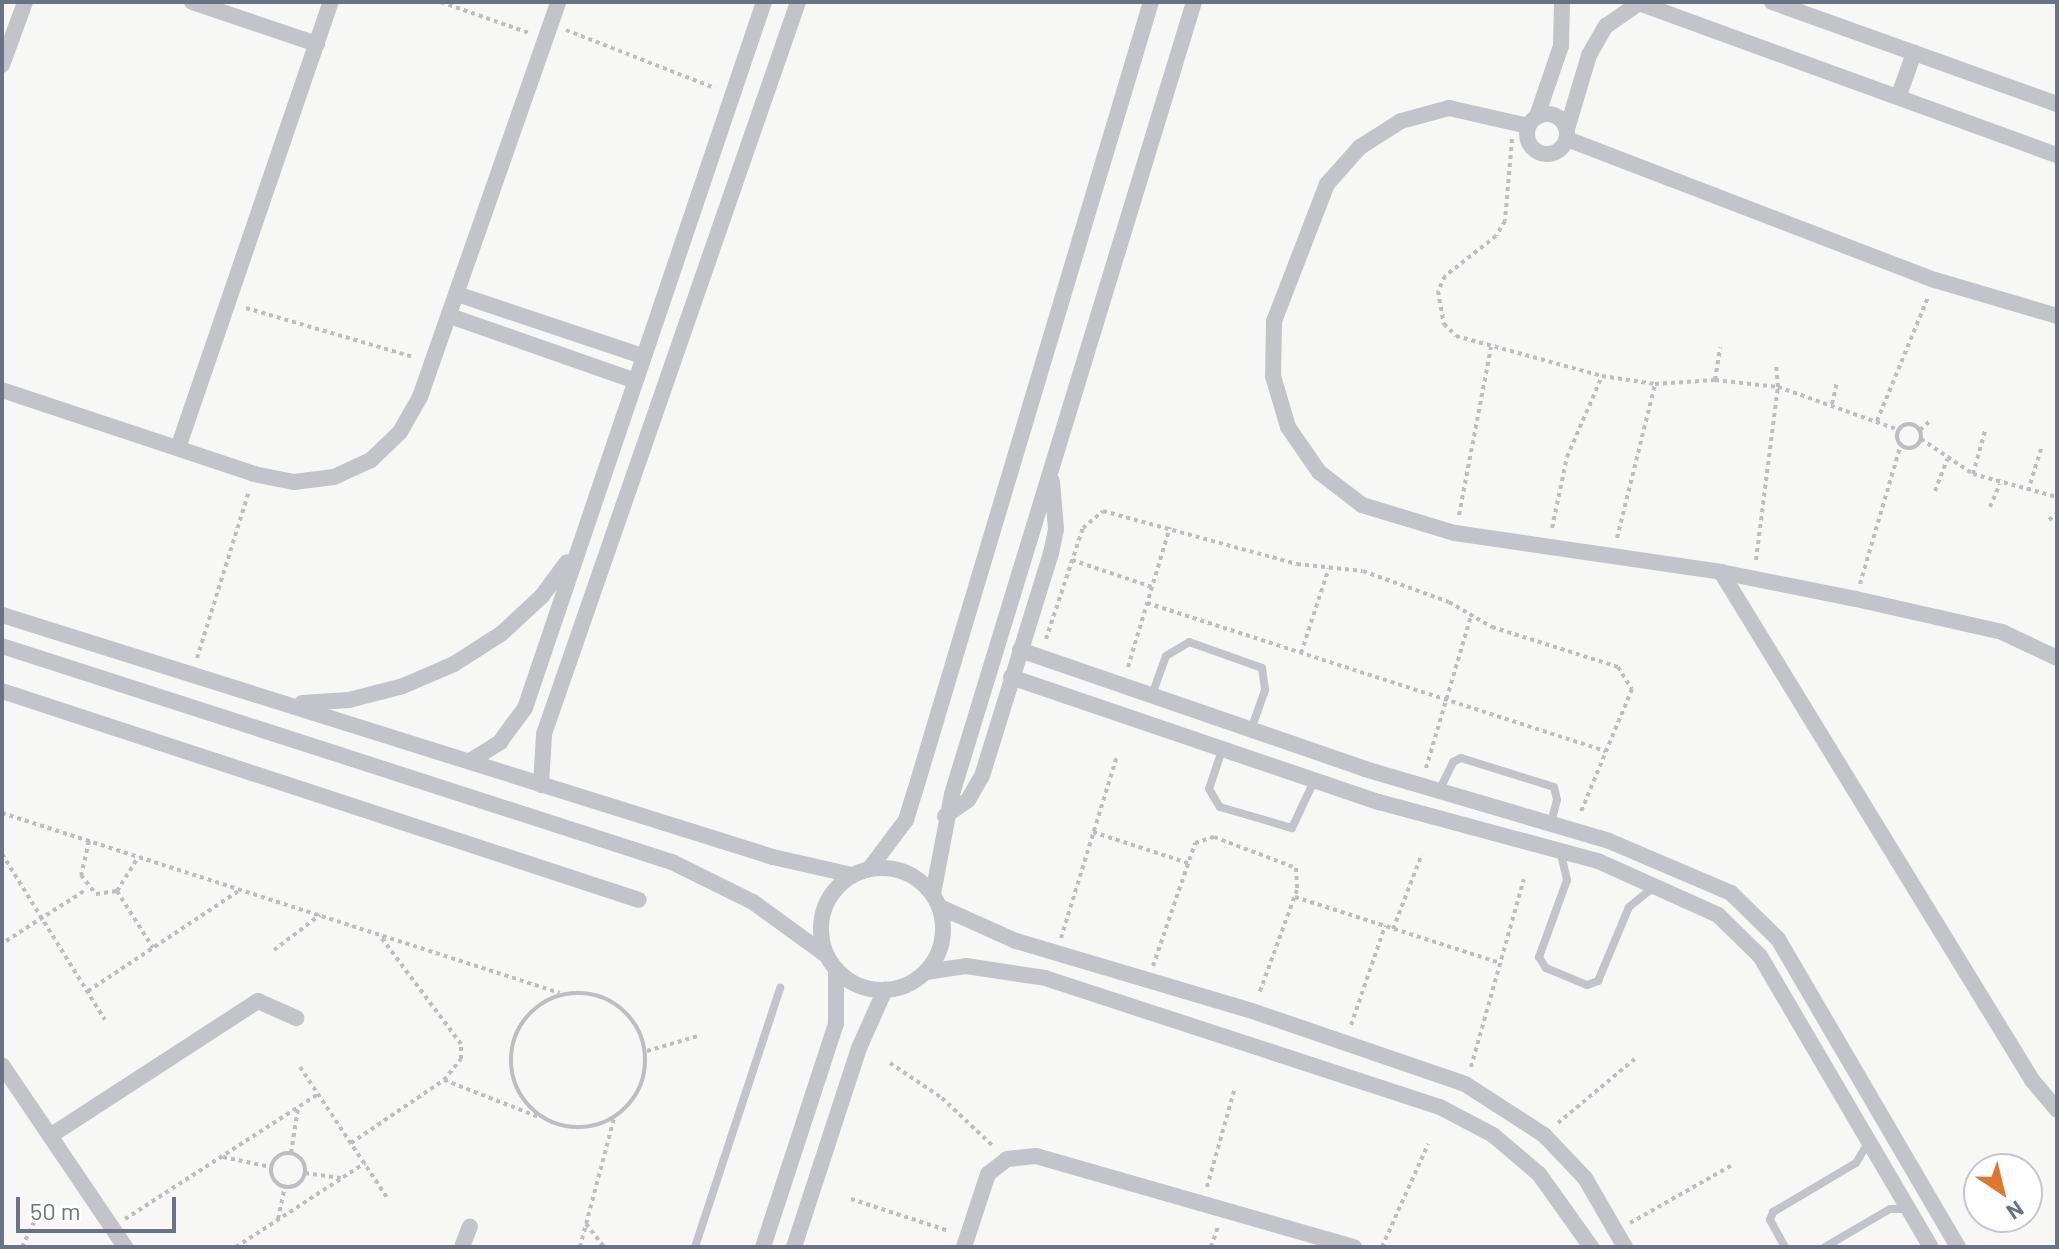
<!DOCTYPE html>
<style>
body{margin:0}
#map{position:relative;width:2059px;height:1249px;overflow:hidden;background:#f7f8f5;font-family:Barlow,sans-serif}
div>[style]{position:absolute}
[style*='--x']{left:calc(var(--x)*1px);top:calc(var(--y)*1px);width:calc(var(--w)*1px);rotate:calc(var(--a)*1deg)}
.path>*{height:4px;margin-top:-2px;transform-origin:0;background:repeating-linear-gradient(90deg,#bcbec1 0 4px,transparent 0 8px)}
.path>.ring{margin:-2px;padding:0;box-sizing:content-box;background:none;border:4px solid #bcbec1;border-radius:50%}
.lane>*{height:8px;margin:-4px;padding:0 4px;transform-origin:4px;border-radius:4px;background:#c2c4c9}
.street>*{height:16px;margin:-8px;padding:0 8px;transform-origin:8px;border-radius:8px;background:#c2c4c9}
.street>.ring{margin:-8px;padding:0;box-sizing:content-box;background:none;border:16px solid #c2c4c9;border-radius:50%}
span{translate:-50% -50%;white-space:nowrap;text-align:center;line-height:1.15;-webkit-text-stroke:8px #fff;paint-order:stroke}
.frame{position:absolute;inset:0;border:4px solid #687386;pointer-events:none}
.north{position:absolute;left:1963px;top:1153px;width:80px;height:80px;box-sizing:border-box;background:#fff;border:2px solid #c3c7cf;border-radius:50%;rotate:145deg;font-size:22px;font-weight:700;line-height:32px;text-align:center;color:#687386}
.north::after{content:'';display:block;margin:auto;width:28px;height:36px;background:#df782f;clip-path:polygon(50% 0,100% 100%,50% 72%,0 100%)}
.scale{position:absolute;left:16px;top:1197px;width:160px;height:36px;box-sizing:border-box;border:4px solid #687386;border-top:0;padding-left:10px;font-size:24px;line-height:28px;white-space:nowrap;color:#687386;-webkit-text-stroke:6px #fff;paint-order:stroke}
</style>
<div id="map">
<div class="path">
<i style="--x:441;--y:2;--w:93;--a:19.4"></i>
<i style="--x:566;--y:30;--w:160;--a:21.3"></i>
<i style="--x:1512;--y:139;--w:82;--a:94.9"></i>
<i style="--x:1505;--y:221;--w:17;--a:121"></i>
<i style="--x:1496;--y:236;--w:65;--a:141.9"></i>
<i style="--x:1445;--y:276;--w:17;--a:115"></i>
<i style="--x:1438;--y:291;--w:34;--a:80"></i>
<i style="--x:1444;--y:324;--w:17;--a:45"></i>
<i style="--x:1456;--y:336;--w:151;--a:15.3"></i>
<i style="--x:1602;--y:376;--w:54;--a:8.6"></i>
<i style="--x:1655;--y:384;--w:60;--a:-3.8"></i>
<i style="--x:1715;--y:380;--w:63;--a:6.3"></i>
<i style="--x:1778;--y:387;--w:128;--a:19.6"></i>
<i style="--x:246;--y:308;--w:175;--a:16.3"></i>
<i style="--x:1715;--y:380;--w:33;--a:-81"></i>
<i style="--x:1832;--y:404;--w:23;--a:-77"></i>
<i style="--x:1877;--y:421;--w:134;--a:-67.6"></i>
<i class="ring" style="left:1897px;top:424px;width:20px;height:20px"></i>
<i style="--x:1920;--y:430;--w:15;--a:-42"></i>
<i style="--x:1921;--y:439;--w:63;--a:33.9"></i>
<i style="--x:1973;--y:474;--w:87;--a:15.3"></i>
<i style="--x:1973;--y:474;--w:45;--a:-74.4"></i>
<i style="--x:1935;--y:491;--w:34;--a:-69"></i>
<i style="--x:2028;--y:491;--w:44;--a:-72.8"></i>
<i style="--x:1990;--y:507;--w:25;--a:-67"></i>
<i style="--x:1459;--y:515;--w:171;--a:-79.2"></i>
<i style="--x:2049;--y:520;--w:11;--a:-41"></i>
<i style="--x:1552;--y:528;--w:73;--a:-78.1"></i>
<i style="--x:1567;--y:457;--w:88;--a:-66.6"></i>
<i style="--x:1617;--y:538;--w:159;--a:-76.1"></i>
<i style="--x:1072;--y:560;--w:84;--a:18.6"></i>
<i style="--x:1756;--y:560;--w:174;--a:-82.8"></i>
<i style="--x:1778;--y:387;--w:23;--a:-95"></i>
<i style="--x:1860;--y:584;--w:146;--a:-73.7"></i>
<i style="--x:1147;--y:603;--w:482;--a:17.9"></i>
<i style="--x:1046;--y:639;--w:117;--a:-71.6"></i>
<i style="--x:1083;--y:528;--w:26;--a:-40"></i>
<i style="--x:1103;--y:511;--w:201;--a:15.3"></i>
<i style="--x:1297;--y:564;--w:66;--a:6.1"></i>
<i style="--x:1363;--y:571;--w:91;--a:19.8"></i>
<i style="--x:1449;--y:602;--w:50;--a:30.2"></i>
<i style="--x:1492;--y:627;--w:132;--a:17.6"></i>
<i style="--x:1618;--y:667;--w:26;--a:58"></i>
<i style="--x:1632;--y:689;--w:135;--a:112.6"></i>
<i style="--x:1301;--y:653;--w:89;--a:-71.8"></i>
<i style="--x:197;--y:658;--w:175;--a:-72.7"></i>
<i style="--x:1128;--y:667;--w:146;--a:-73.3"></i>
<i style="--x:1426;--y:768;--w:159;--a:-73.5"></i>
<i style="--x:2;--y:813;--w:586;--a:17.88"></i>
<i style="--x:1093;--y:832;--w:100;--a:18.1"></i>
<i style="--x:89;--y:841;--w:35;--a:103"></i>
<i style="--x:81;--y:875;--w:24;--a:52"></i>
<i style="--x:96;--y:894;--w:21;--a:-8"></i>
<i style="--x:117;--y:891;--w:40;--a:-58"></i>
<i style="--x:2;--y:854;--w:195;--a:58.2"></i>
<i style="--x:117;--y:891;--w:67;--a:57.7"></i>
<i style="--x:1295;--y:897;--w:216;--a:17.8"></i>
<i style="--x:1393;--y:929;--w:80;--a:-68.9"></i>
<i style="--x:1061;--y:938;--w:190;--a:-72.9"></i>
<i style="--x:6;--y:941;--w:96;--a:-32.7"></i>
<i style="--x:274;--y:950;--w:58;--a:-37.3"></i>
<i style="--x:1153;--y:966;--w:130;--a:-71.1"></i>
<i style="--x:1195;--y:843;--w:20;--a:-18"></i>
<i style="--x:1214;--y:837;--w:88;--a:20.7"></i>
<i style="--x:1296;--y:868;--w:22;--a:87"></i>
<i style="--x:1297;--y:890;--w:111;--a:110.1"></i>
<i style="--x:88;--y:991;--w:182;--a:-33.6"></i>
<i class="ring" style="left:511px;top:993px;width:130px;height:130px"></i>
<i style="--x:1351;--y:1025;--w:105;--a:-71"></i>
<i style="--x:647;--y:1051;--w:56;--a:-16.5"></i>
<i style="--x:890;--y:1063;--w:63;--a:33.9"></i>
<i style="--x:942;--y:1098;--w:71;--a:43.3"></i>
<i style="--x:300;--y:1067;--w:159;--a:56.3"></i>
<i style="--x:1471;--y:1067;--w:195;--a:-74.3"></i>
<i style="--x:444;--y:1080;--w:102;--a:21.3"></i>
<i style="--x:1558;--y:1123;--w:103;--a:-39.9"></i>
<i style="--x:351;--y:1143;--w:112;--a:-34.1"></i>
<i style="--x:444;--y:1080;--w:27;--a:-51"></i>
<i style="--x:461;--y:1059;--w:15;--a:-90"></i>
<i style="--x:461;--y:1044;--w:135;--a:-126.9"></i>
<i style="--x:291;--y:1153;--w:46;--a:-81.2"></i>
<i class="ring" style="left:271px;top:1153px;width:30px;height:30px"></i>
<i style="--x:223;--y:1157;--w:49;--a:11.8"></i>
<i style="--x:305;--y:1173;--w:36;--a:8"></i>
<i style="--x:1207;--y:1187;--w:100;--a:-74.3"></i>
<i style="--x:851;--y:1199;--w:103;--a:18.1"></i>
<i style="--x:125;--y:1219;--w:230;--a:-32.9"></i>
<i style="--x:278;--y:1219;--w:33;--a:-78"></i>
<i style="--x:1630;--y:1223;--w:120;--a:-29.6"></i>
<i style="--x:586;--y:1224;--w:29;--a:52"></i>
<i style="--x:22;--y:1247;--w:46;--a:-64"></i>
<i style="--x:236;--y:1247;--w:154;--a:-33.1"></i>
<i style="--x:580;--y:1247;--w:133;--a:-75.2"></i>
<i style="--x:1211;--y:1247;--w:21;--a:-71"></i>
<i style="--x:1382;--y:1247;--w:113;--a:-65.9"></i>
</div>
<div class="lane">
<i style="--x:1152;--y:695;--w:41;--a:-70.3"></i>
<i style="--x:1166;--y:656;--w:27;--a:-31"></i>
<i style="--x:1189;--y:642;--w:77;--a:19.6"></i>
<i style="--x:1262;--y:668;--w:22;--a:82"></i>
<i style="--x:1265;--y:690;--w:42;--a:109.3"></i>
<i style="--x:1223;--y:747;--w:44;--a:108.4"></i>
<i style="--x:1209;--y:789;--w:21;--a:59"></i>
<i style="--x:1220;--y:807;--w:75;--a:16.3"></i>
<i style="--x:1292;--y:828;--w:54;--a:-64.9"></i>
<i style="--x:1439;--y:791;--w:32;--a:-64"></i>
<i style="--x:1453;--y:762;--w:9;--a:-27"></i>
<i style="--x:1461;--y:758;--w:97;--a:17.3"></i>
<i style="--x:1554;--y:787;--w:13;--a:77"></i>
<i style="--x:1557;--y:800;--w:24;--a:105"></i>
<i style="--x:1561;--y:854;--w:27;--a:77"></i>
<i style="--x:1567;--y:880;--w:82;--a:110"></i>
<i style="--x:1539;--y:957;--w:13;--a:58"></i>
<i style="--x:1546;--y:968;--w:44;--a:22.5"></i>
<i style="--x:1587;--y:985;--w:12;--a:-20"></i>
<i style="--x:1598;--y:981;--w:80;--a:-67.3"></i>
<i style="--x:1629;--y:907;--w:32;--a:-39"></i>
<i style="--x:695;--y:1247;--w:273;--a:-71.8"></i>
<i style="--x:1785;--y:1247;--w:31;--a:-119"></i>
<i style="--x:1770;--y:1220;--w:9;--a:-69"></i>
<i style="--x:1773;--y:1212;--w:96;--a:-30.6"></i>
<i style="--x:1856;--y:1163;--w:23;--a:-59"></i>
<i style="--x:1825;--y:1247;--w:75;--a:-30.3"></i>
<i style="--x:1890;--y:1209;--w:19;--a:0"></i>
</div>
<div class="street">
<i style="--x:192;--y:2;--w:132;--a:18.6"></i>
<i style="--x:1636;--y:2;--w:448;--a:20"></i>
<i style="--x:1772;--y:2;--w:303;--a:19.7"></i>
<i style="--x:2;--y:65;--w:67;--a:-69.9"></i>
<i style="--x:1899;--y:95;--w:45;--a:-70.3"></i>
<i class="ring" style="left:1527px;top:114px;width:24px;height:24px"></i>
<i style="--x:1537;--y:116;--w:74;--a:-71.1"></i>
<i style="--x:1561;--y:46;--w:44;--a:-88.7"></i>
<i style="--x:1528;--y:126;--w:81;--a:-167.2"></i>
<i style="--x:1449;--y:108;--w:50;--a:164.8"></i>
<i style="--x:1401;--y:121;--w:49;--a:147.6"></i>
<i style="--x:1360;--y:147;--w:50;--a:131.7"></i>
<i style="--x:1327;--y:184;--w:147;--a:111.1"></i>
<i style="--x:1274;--y:321;--w:55;--a:91"></i>
<i style="--x:1273;--y:376;--w:53;--a:73.6"></i>
<i style="--x:1288;--y:427;--w:55;--a:55.4"></i>
<i style="--x:1319;--y:472;--w:54;--a:37.5"></i>
<i style="--x:1362;--y:505;--w:97;--a:16.8"></i>
<i style="--x:1455;--y:533;--w:269;--a:8.3"></i>
<i style="--x:1721;--y:572;--w:138;--a:11.3"></i>
<i style="--x:1856;--y:599;--w:150;--a:12.7"></i>
<i style="--x:2002;--y:632;--w:61;--a:25.3"></i>
<i style="--x:1567;--y:129;--w:77;--a:-73.4"></i>
<i style="--x:1589;--y:55;--w:34;--a:-60"></i>
<i style="--x:1606;--y:26;--w:40;--a:-34.9"></i>
<i style="--x:1567;--y:139;--w:394;--a:21"></i>
<i style="--x:1935;--y:280;--w:127;--a:16.4"></i>
<i style="--x:457;--y:294;--w:195;--a:18.5"></i>
<i style="--x:450;--y:316;--w:194;--a:19.3"></i>
<i style="--x:2;--y:390;--w:266;--a:18.4"></i>
<i style="--x:254;--y:474;--w:41;--a:11.3"></i>
<i style="--x:294;--y:482;--w:40;--a:-7.1"></i>
<i style="--x:334;--y:477;--w:41;--a:-24.7"></i>
<i style="--x:371;--y:460;--w:40;--a:-44"></i>
<i style="--x:400;--y:432;--w:40;--a:-60.3"></i>
<i style="--x:420;--y:397;--w:418;--a:-70.7"></i>
<i style="--x:178;--y:448;--w:472;--a:-71.1"></i>
<i style="--x:1721;--y:572;--w:596;--a:58.52"></i>
<i style="--x:2032;--y:1080;--w:39;--a:50"></i>
<i style="--x:2;--y:615;--w:808;--a:17.43"></i>
<i style="--x:773;--y:857;--w:81;--a:12.8"></i>
<i style="--x:2;--y:646;--w:704;--a:17.87"></i>
<i style="--x:672;--y:862;--w:90;--a:26.3"></i>
<i style="--x:753;--y:902;--w:90;--a:36"></i>
<i style="--x:1020;--y:650;--w:365;--a:19"></i>
<i style="--x:1365;--y:769;--w:254;--a:16.4"></i>
<i style="--x:1609;--y:841;--w:133;--a:23.1"></i>
<i style="--x:1731;--y:893;--w:66;--a:44.4"></i>
<i style="--x:1778;--y:939;--w:357;--a:59.7"></i>
<i style="--x:1011;--y:677;--w:389;--a:18.8"></i>
<i style="--x:1379;--y:802;--w:227;--a:15.1"></i>
<i style="--x:1598;--y:861;--w:132;--a:24.2"></i>
<i style="--x:1718;--y:915;--w:59;--a:44.3"></i>
<i style="--x:1760;--y:956;--w:338;--a:59.6"></i>
<i style="--x:2;--y:691;--w:670;--a:18.16"></i>
<i style="--x:302;--y:703;--w:47;--a:-3.7"></i>
<i style="--x:349;--y:700;--w:56;--a:-14.5"></i>
<i style="--x:403;--y:686;--w:56;--a:-23.3"></i>
<i style="--x:454;--y:664;--w:56;--a:-32.6"></i>
<i style="--x:501;--y:634;--w:56;--a:-42.8"></i>
<i style="--x:542;--y:596;--w:42;--a:-53.7"></i>
<i style="--x:470;--y:761;--w:36;--a:-32"></i>
<i style="--x:500;--y:742;--w:42;--a:-53.7"></i>
<i style="--x:525;--y:708;--w:745;--a:-71.3"></i>
<i style="--x:541;--y:785;--w:51;--a:-86.6"></i>
<i style="--x:544;--y:734;--w:775;--a:-70.86"></i>
<i style="--x:945;--y:816;--w:28;--a:-35"></i>
<i style="--x:968;--y:800;--w:28;--a:-60"></i>
<i style="--x:982;--y:776;--w:233;--a:-72.8"></i>
<i style="--x:1051;--y:553;--w:25;--a:-78"></i>
<i style="--x:1056;--y:529;--w:48;--a:-94.8"></i>
<i class="ring" style="left:821px;top:868px;width:106px;height:106px"></i>
<i style="--x:870;--y:868;--w:60;--a:-53.1"></i>
<i style="--x:906;--y:820;--w:30;--a:-73"></i>
<i style="--x:915;--y:791;--w:824;--a:-73.35"></i>
<i style="--x:933;--y:894;--w:102;--a:-79.2"></i>
<i style="--x:952;--y:794;--w:828;--a:-73.01"></i>
<i style="--x:940;--y:907;--w:83;--a:24.1"></i>
<i style="--x:1016;--y:941;--w:246;--a:16.5"></i>
<i style="--x:1252;--y:1011;--w:225;--a:18.9"></i>
<i style="--x:1465;--y:1084;--w:94;--a:32.8"></i>
<i style="--x:1544;--y:1135;--w:59;--a:46.4"></i>
<i style="--x:1585;--y:1178;--w:80;--a:59.9"></i>
<i style="--x:926;--y:972;--w:40;--a:-8.5"></i>
<i style="--x:966;--y:966;--w:80;--a:8.6"></i>
<i style="--x:1045;--y:978;--w:416;--a:18.1"></i>
<i style="--x:1440;--y:1107;--w:60;--a:27.8"></i>
<i style="--x:1493;--y:1135;--w:60;--a:40.3"></i>
<i style="--x:1539;--y:1174;--w:90;--a:54.5"></i>
<i style="--x:2;--y:1065;--w:220;--a:55.9"></i>
<i style="--x:50;--y:1136;--w:248;--a:-33"></i>
<i style="--x:258;--y:1001;--w:42;--a:24.1"></i>
<i style="--x:462;--y:1247;--w:22;--a:-69"></i>
<i style="--x:763;--y:1247;--w:235;--a:-71.9"></i>
<i style="--x:836;--y:1024;--w:54;--a:-90"></i>
<i style="--x:794;--y:1247;--w:209;--a:-71.9"></i>
<i style="--x:859;--y:1048;--w:64;--a:-65.9"></i>
<i style="--x:964;--y:1247;--w:77;--a:-71.8"></i>
<i style="--x:988;--y:1174;--w:24;--a:-38"></i>
<i style="--x:1007;--y:1159;--w:29;--a:-6"></i>
<i style="--x:1036;--y:1156;--w:331;--a:16"></i>
</div>
<div class="frame"></div>
<div class="north">N</div>
<div class="scale">50 m</div>
</div>
